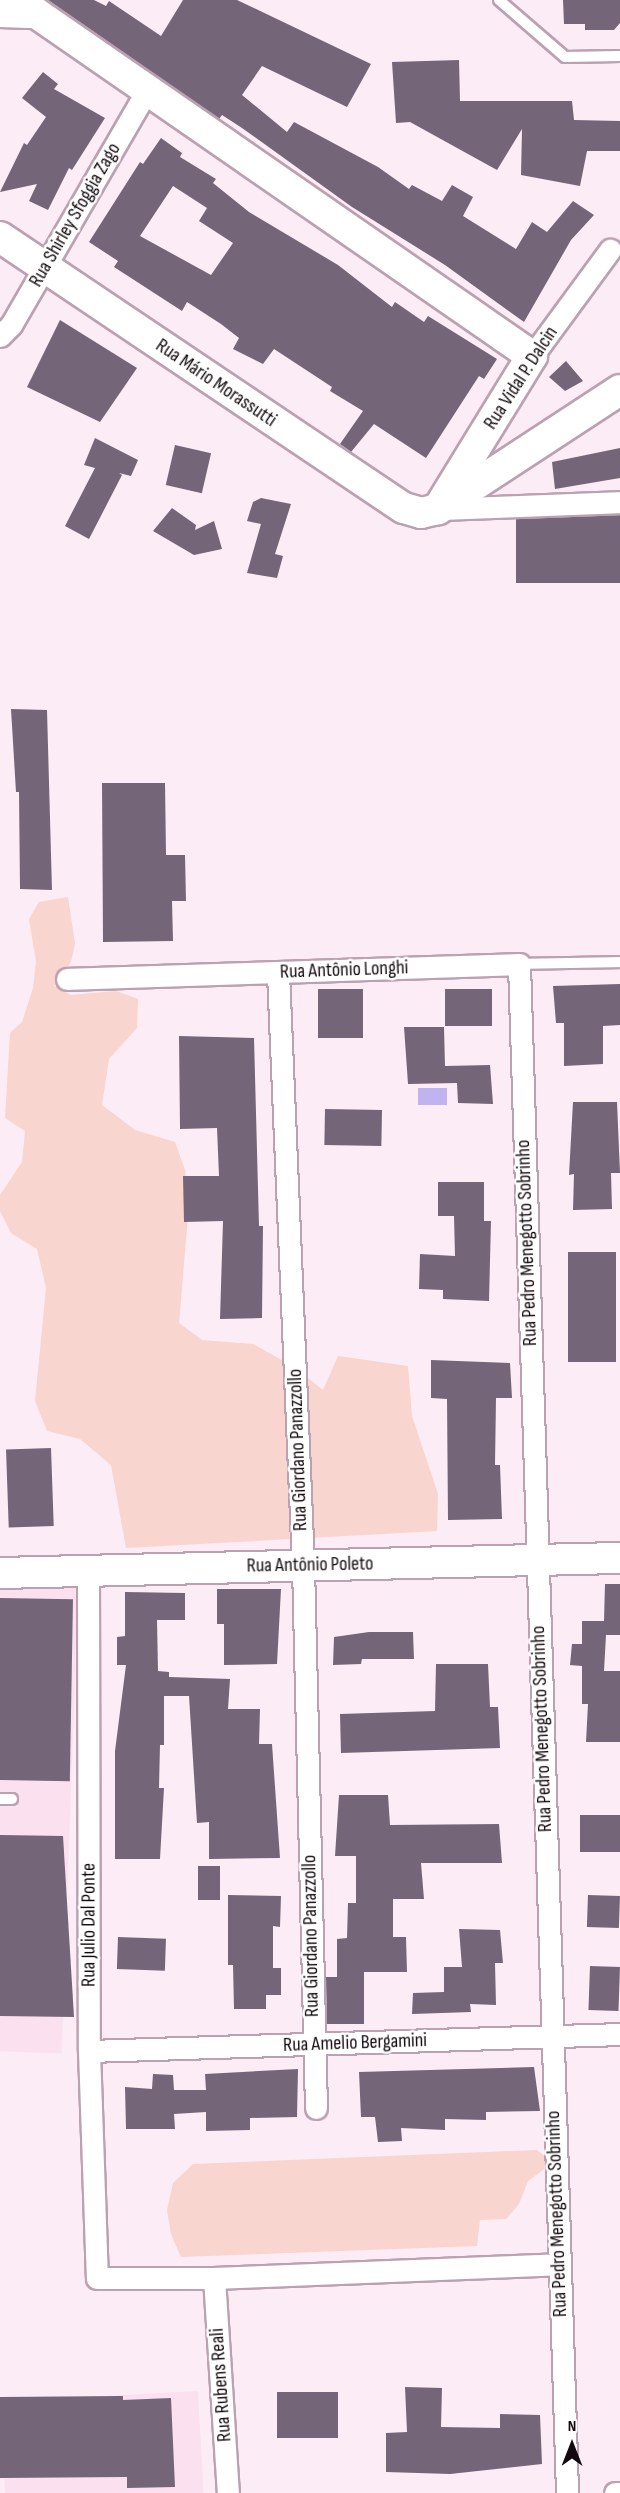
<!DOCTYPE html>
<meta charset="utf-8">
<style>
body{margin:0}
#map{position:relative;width:620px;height:2493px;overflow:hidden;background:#fcecf5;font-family:"Sofia Sans Condensed",sans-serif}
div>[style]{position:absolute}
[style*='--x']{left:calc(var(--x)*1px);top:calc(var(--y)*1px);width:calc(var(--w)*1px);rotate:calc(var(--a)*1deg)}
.built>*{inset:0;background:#fbe0f0;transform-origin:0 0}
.green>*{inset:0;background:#f8d5cf}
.water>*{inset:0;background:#c0b3f0;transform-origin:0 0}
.building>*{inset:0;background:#746579;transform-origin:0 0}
.roads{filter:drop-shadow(2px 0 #bba1b1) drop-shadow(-2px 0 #bba1b1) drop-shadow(0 2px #bba1b1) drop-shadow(0 -2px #bba1b1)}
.lane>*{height:10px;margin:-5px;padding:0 5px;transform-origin:5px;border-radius:5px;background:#fff}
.street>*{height:21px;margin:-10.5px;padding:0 10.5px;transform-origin:10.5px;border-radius:10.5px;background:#fff}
.secondary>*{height:30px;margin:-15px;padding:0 15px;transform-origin:15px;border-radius:15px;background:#fff}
span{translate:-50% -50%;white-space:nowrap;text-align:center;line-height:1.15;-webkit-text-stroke:5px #fff;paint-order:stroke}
.street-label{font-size:20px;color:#130a0f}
.north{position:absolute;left:542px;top:2415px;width:60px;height:60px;-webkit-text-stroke:4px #fff;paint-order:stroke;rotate:0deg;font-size:16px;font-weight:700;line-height:24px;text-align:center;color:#130a0f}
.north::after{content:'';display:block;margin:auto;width:21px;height:27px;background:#130a0f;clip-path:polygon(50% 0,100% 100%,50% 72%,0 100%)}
</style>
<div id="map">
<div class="built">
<i style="left:0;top:1584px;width:78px;height:467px;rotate:2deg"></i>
<i style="left:198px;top:2391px;width:102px;height:198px;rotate:87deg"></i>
</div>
<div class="green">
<i style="clip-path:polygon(68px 897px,75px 944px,71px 962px,54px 986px,71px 995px,116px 991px,138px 999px,137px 1028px,109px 1059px,102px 1105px,135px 1130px,175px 1142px,185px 1170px,189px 1204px,179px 1323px,202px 1340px,253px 1344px,294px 1367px,323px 1390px,338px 1356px,408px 1366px,412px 1416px,438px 1494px,437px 1531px,126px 1548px,111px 1465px,80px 1439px,47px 1431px,35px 1401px,46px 1288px,37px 1249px,11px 1233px,0 1211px,0 1195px,22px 1162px,25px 1131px,5px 1118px,10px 1033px,22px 1022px,33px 988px,36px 962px,29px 919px,39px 902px)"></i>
<i style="clip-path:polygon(537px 2150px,546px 2157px,547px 2167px,528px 2181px,519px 2204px,506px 2219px,480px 2220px,477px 2246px,181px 2257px,171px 2234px,167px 2210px,173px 2183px,193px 2164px)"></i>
</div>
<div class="water">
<i style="left:418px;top:1088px;width:29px;height:17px"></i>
</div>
<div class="building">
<i style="clip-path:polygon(48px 0,94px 0,106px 6px,109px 1px,161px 36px,183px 0,237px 0,371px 64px,347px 107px,262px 66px,242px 95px,287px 132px,294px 122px,378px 167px,409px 189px,412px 185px,442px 201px,452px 185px,473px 197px,463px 216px,516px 249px,532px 222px,547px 232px,573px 201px,594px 215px,571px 240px,524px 322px,445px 265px,352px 207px,242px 128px,222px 115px,219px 119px)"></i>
<i style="clip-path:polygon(563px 0,620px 0,620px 23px,614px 30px,585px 30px,585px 24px,564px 24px)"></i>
<i style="clip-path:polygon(459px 60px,460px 101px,572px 101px,574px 120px,620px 121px,620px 151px,587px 151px,580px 186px,521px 175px,522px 129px,497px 170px,410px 122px,396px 123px,392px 62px)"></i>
<i style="clip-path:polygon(43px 72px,58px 84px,54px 89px,105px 118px,72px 170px,69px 168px,48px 210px,29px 201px,37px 184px,0 192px,24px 143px,27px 145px,46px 117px,22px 98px)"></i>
<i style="clip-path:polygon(evenodd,161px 138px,182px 153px,180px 157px,216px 179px,213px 183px,249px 212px,338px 265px,392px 307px,395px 302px,424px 322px,428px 316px,497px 359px,484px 379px,479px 376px,426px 458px,374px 424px,351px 452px,340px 444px,363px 411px,330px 391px,332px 387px,274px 349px,263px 364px,233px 349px,239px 338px,221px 324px,187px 302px,182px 311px,114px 267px,118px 261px,89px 242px,140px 162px,143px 164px,161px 138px,173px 186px,207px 208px,199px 221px,233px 243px,211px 275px,140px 236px,173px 186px)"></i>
<i style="clip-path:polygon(60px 320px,137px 368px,100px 422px,27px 387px)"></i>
<i style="clip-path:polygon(566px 361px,583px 381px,565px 391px,549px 377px)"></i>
<i style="clip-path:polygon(95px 438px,138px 460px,131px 476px,119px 473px,122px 475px,89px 539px,65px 526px,95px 468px,84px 465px)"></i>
<i style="left:175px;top:445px;width:37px;height:41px;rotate:13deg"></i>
<i style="clip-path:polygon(620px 448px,620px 478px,555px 489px,552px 462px)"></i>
<i style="clip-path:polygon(261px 498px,291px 504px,275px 554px,283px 556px,277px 578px,247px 573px,261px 524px,247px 521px,253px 502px)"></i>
<i style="clip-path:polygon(172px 508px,196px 525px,195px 530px,214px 521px,222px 549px,194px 555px,153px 531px)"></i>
<i style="left:620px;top:515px;width:68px;height:104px;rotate:90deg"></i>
<i style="clip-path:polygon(11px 709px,47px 710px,52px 890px,20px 889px,19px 792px,16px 792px)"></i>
<i style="clip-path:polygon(102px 783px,165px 783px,166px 855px,185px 855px,186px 901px,172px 901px,173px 941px,103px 942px)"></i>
<i style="clip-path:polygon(620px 984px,620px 1025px,603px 1026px,603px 1064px,564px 1066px,564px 1023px,556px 1023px,553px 986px)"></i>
<i style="left:318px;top:989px;width:45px;height:49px"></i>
<i style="left:445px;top:989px;width:47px;height:37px"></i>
<i style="clip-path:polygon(404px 1027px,444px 1027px,445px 1066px,490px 1065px,493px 1104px,458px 1103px,457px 1083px,408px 1084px)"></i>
<i style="clip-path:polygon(179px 1036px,254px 1038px,259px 1226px,263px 1226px,262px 1318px,220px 1319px,223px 1221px,184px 1222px,183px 1176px,219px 1176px,217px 1128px,180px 1129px)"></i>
<i style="clip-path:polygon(573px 1102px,617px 1102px,620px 1173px,611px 1173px,612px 1209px,573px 1210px,574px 1174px,569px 1175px)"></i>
<i style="left:325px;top:1109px;width:57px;height:36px;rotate:1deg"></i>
<i style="clip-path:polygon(438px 1182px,484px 1182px,484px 1221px,491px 1221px,489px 1301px,443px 1299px,443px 1290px,419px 1289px,420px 1254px,455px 1256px,454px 1216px,438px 1216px)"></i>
<i style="left:568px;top:1252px;width:48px;height:110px"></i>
<i style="clip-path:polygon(431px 1360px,510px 1363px,512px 1398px,496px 1398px,495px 1465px,500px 1465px,502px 1519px,448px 1520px,447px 1399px,431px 1398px)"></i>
<i style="left:51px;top:1448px;width:78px;height:45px;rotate:88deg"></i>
<i style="clip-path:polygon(605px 1584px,620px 1584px,620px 1635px,606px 1635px,604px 1671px,620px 1671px,620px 1742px,586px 1742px,588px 1704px,582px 1704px,582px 1666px,570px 1665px,572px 1644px,582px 1644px,582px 1621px,604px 1621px)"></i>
<i style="clip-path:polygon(217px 1589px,281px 1589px,277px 1664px,224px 1665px,224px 1624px,217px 1624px)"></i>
<i style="clip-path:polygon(125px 1592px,185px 1593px,185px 1620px,157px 1620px,158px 1671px,169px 1672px,169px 1677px,230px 1679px,228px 1709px,260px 1709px,259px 1744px,272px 1744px,280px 1858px,209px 1859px,209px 1822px,197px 1823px,189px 1696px,164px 1696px,164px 1745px,160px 1745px,159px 1788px,164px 1788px,160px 1859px,115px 1859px,115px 1751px,126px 1665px,117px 1665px,117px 1637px,125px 1636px)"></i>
<i style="left:0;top:1598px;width:73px;height:182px;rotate:1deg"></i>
<i style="clip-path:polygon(369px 1632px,413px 1632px,414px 1659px,362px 1659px,361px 1664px,333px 1665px,334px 1637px)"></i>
<i style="clip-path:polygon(436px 1664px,488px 1664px,490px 1707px,498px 1707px,500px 1748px,341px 1753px,340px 1714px,435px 1711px)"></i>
<i style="clip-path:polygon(339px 1795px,388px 1795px,390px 1825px,499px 1824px,502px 1863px,421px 1863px,424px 1899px,393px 1899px,393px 1937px,406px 1937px,407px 1972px,364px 1972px,364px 2024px,327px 2024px,326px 1977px,337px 1977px,337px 1939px,347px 1938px,348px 1903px,356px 1903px,356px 1856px,335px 1856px)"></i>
<i style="left:580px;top:1815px;width:40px;height:37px"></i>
<i style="clip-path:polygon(0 1835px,63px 1836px,74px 2017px,0 2016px)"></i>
<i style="left:198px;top:1866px;width:22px;height:34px"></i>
<i style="clip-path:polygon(228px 1895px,281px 1896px,280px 1927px,273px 1926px,273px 1968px,281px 1968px,281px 1995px,266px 1995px,266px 2009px,234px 2009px,233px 1965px,228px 1965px)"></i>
<i style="left:588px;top:1895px;width:32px;height:32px;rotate:2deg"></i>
<i style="clip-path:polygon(459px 1929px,500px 1930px,503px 1963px,495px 1963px,496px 2005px,470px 2004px,471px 2012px,412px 2014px,413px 1993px,444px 1992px,444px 1967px,462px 1967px)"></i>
<i style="left:118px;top:1937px;width:48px;height:32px;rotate:2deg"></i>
<i style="left:590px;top:1966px;width:30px;height:44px;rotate:2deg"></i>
<i style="clip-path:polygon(534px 2067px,540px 2111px,486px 2112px,486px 2120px,445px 2119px,445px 2130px,401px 2128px,402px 2141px,378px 2142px,375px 2117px,361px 2117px,359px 2072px)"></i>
<i style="clip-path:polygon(298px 2069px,297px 2117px,250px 2118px,250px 2130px,206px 2131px,206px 2112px,174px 2114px,175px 2129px,126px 2129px,125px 2087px,152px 2089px,153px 2074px,173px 2075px,174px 2090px,206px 2090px,205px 2074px)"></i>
<i style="clip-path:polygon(405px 2387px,442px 2388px,441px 2427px,500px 2428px,500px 2414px,540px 2415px,542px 2464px,450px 2474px,386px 2472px,386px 2433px,407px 2432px)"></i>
<i style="left:277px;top:2392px;width:61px;height:46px"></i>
<i style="clip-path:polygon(123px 2396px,123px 2400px,171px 2398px,175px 2487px,127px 2488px,127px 2477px,0 2478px,0 2397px)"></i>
</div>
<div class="roads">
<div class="lane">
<i style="--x:499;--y:0;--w:87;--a:40.8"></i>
<i style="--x:565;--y:57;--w:55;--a:-1"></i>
<i style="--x:519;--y:964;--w:101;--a:-1.1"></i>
<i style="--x:0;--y:1799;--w:12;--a:0"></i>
</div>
<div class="street">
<i style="--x:0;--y:336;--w:16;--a:-45"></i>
<i style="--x:11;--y:325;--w:269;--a:-59.9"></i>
<i style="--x:532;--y:356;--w:132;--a:-53.7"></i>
<i style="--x:439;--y:509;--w:181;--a:-2.2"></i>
<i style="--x:278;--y:973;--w:593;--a:87.58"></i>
<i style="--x:303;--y:1565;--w:543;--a:88.63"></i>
<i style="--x:67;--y:979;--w:452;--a:-1.9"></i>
<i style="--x:519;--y:964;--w:1530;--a:88.2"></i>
<i style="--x:88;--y:1572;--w:479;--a:89.9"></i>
<i style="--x:89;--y:2051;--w:227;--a:88"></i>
<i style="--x:97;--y:2278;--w:117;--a:0"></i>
<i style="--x:214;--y:2278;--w:344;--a:-2.3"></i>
<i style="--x:89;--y:2051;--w:531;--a:-1.83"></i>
<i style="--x:214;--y:2278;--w:215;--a:86.3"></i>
<i style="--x:615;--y:2493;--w:5;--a:0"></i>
</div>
<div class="secondary">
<i style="--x:0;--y:12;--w:36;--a:2"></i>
<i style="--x:36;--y:13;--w:603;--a:34.67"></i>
<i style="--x:532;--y:356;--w:180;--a:121.6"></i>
<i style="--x:0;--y:237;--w:486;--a:33.9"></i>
<i style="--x:404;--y:508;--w:18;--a:16"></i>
<i style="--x:421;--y:513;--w:17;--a:-13"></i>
<i style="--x:438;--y:509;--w:217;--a:-33.2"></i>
<i style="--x:0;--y:1573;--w:620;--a:-1.39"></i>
</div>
</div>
<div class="street-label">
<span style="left:75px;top:215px;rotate:-60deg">Rua Shirley Sfoggia Zago</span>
<span style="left:521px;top:378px;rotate:-57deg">Rua Vidal P. Dalcin</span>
<span style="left:216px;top:383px;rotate:34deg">Rua Mário Morassutti</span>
<span style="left:344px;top:970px;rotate:-2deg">Rua Antônio Longhi</span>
<span style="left:527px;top:1243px;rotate:-92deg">Rua Pedro Menegotto Sobrinho</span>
<span style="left:298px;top:1450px;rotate:-92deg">Rua Giordano Panazzollo</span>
<span style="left:310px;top:1565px;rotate:-1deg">Rua Antônio Poleto</span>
<span style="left:542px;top:1729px;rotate:-92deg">Rua Pedro Menegotto Sobrinho</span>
<span style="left:89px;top:1925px;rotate:-90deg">Rua Julio Dal Ponte</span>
<span style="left:311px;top:1936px;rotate:-91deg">Rua Giordano Panazzollo</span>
<span style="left:355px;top:2043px;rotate:-2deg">Rua Amelio Bergamini</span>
<span style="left:557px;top:2214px;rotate:-92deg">Rua Pedro Menegotto Sobrinho</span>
<span style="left:221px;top:2385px;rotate:-94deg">Rua Rubens Reali</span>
</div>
<div class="north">N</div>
</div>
